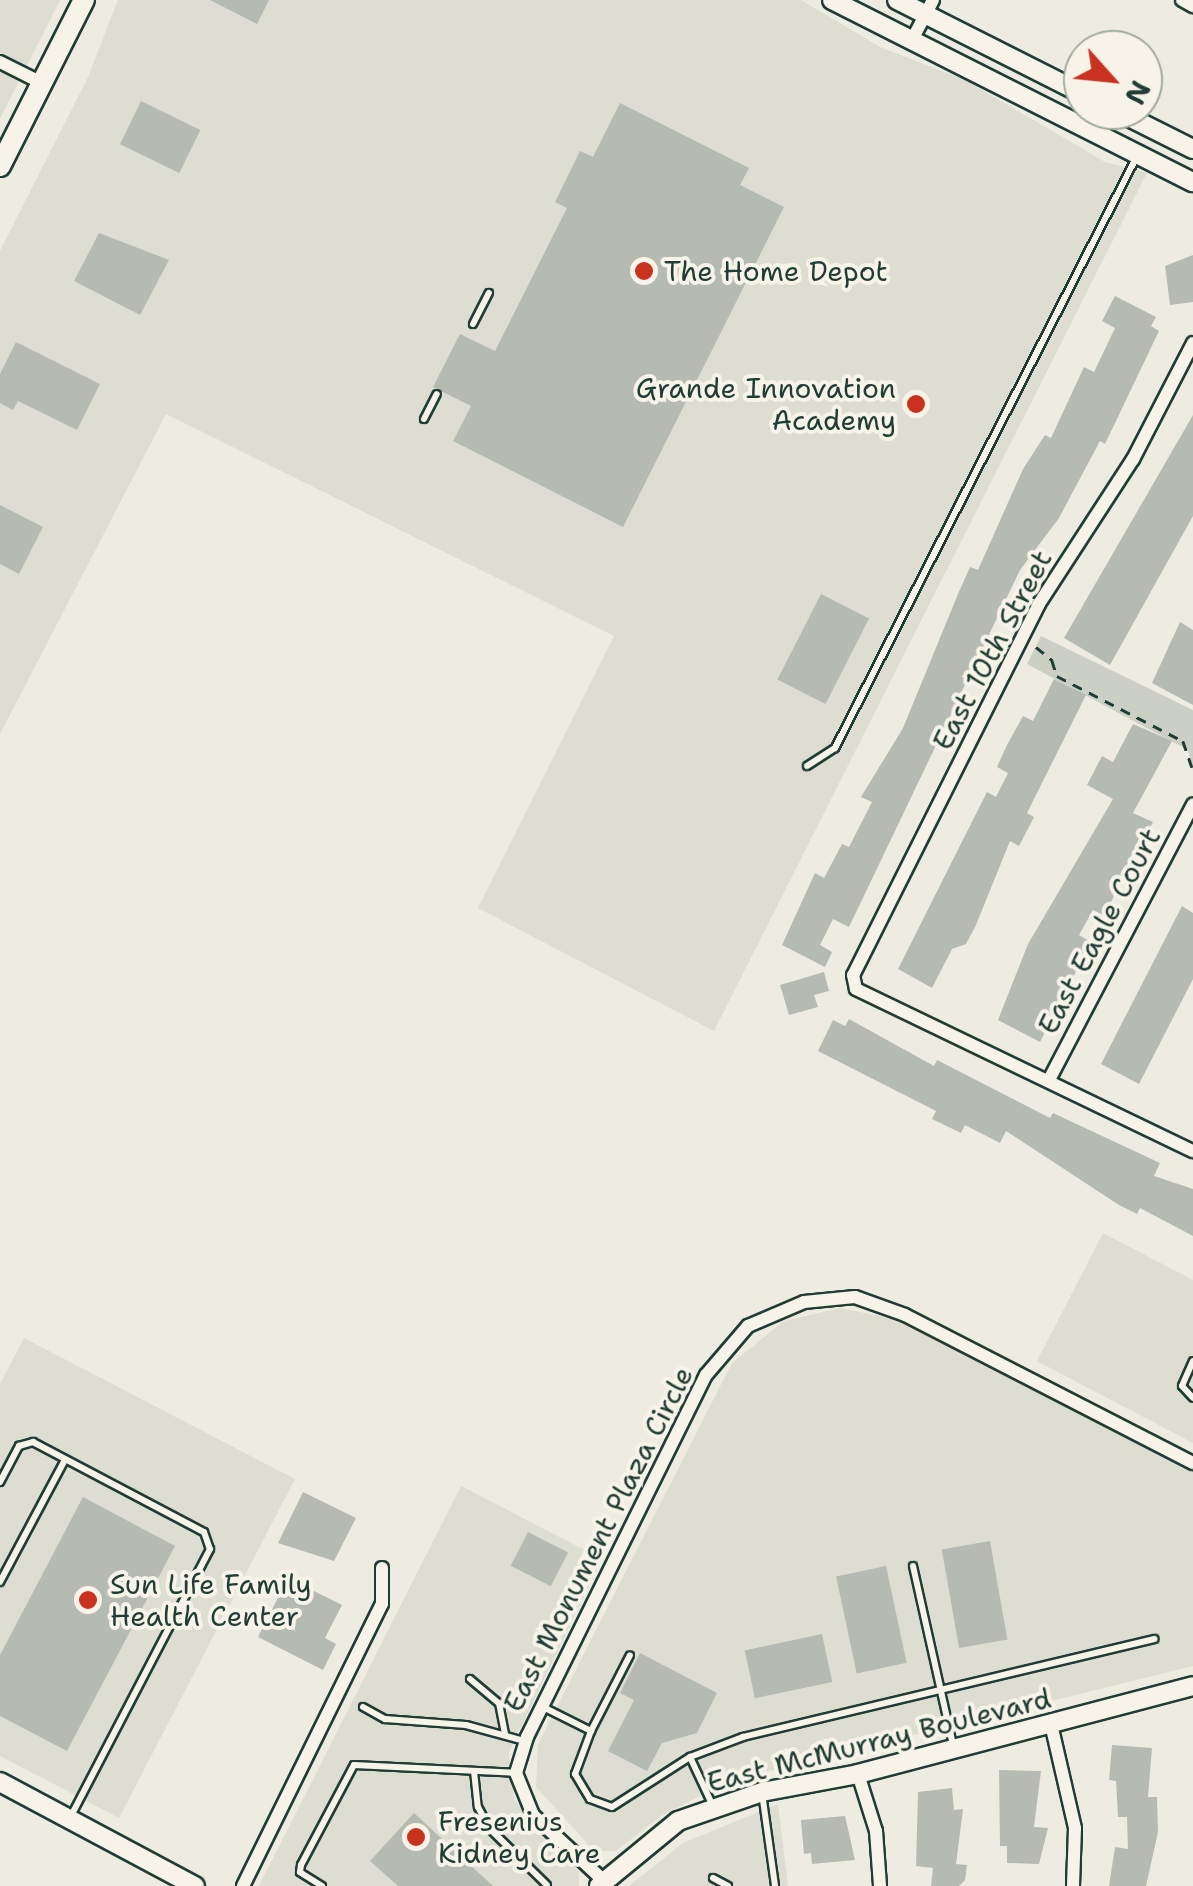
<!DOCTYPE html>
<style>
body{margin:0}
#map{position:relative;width:1193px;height:1886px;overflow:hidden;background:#eeece1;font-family:"Shantell Sans",sans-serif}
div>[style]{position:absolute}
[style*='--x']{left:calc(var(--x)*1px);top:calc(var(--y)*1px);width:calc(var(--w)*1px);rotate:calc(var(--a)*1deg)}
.built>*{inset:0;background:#ddddd2}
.green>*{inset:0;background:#cccfc4}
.building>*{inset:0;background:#b5bbb0;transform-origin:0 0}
.path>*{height:2.5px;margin-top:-1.25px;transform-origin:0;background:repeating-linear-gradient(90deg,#1f3d34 0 10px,transparent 0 18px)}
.roads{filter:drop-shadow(2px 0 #1f3d34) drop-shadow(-2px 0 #1f3d34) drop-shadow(0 2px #1f3d34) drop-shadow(0 -2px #1f3d34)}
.lane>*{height:6px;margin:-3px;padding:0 3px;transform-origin:3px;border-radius:3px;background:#f7f3e8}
.street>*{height:12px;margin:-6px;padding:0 6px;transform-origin:6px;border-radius:6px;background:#f7f3e8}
.secondary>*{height:18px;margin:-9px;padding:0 9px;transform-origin:9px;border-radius:9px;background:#f7f3e8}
.primary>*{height:20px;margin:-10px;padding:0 10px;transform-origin:10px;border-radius:10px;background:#f7f3e8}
.dots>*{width:28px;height:28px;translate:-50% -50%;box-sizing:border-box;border:5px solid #f7f3e8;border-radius:50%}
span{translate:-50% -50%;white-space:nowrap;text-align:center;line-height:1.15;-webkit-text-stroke:8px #f7f3e8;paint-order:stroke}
.poi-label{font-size:28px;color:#1f3d34}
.left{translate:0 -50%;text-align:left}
.right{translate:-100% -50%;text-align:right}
.street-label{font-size:28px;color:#1f3d34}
.north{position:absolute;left:1063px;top:30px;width:100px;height:100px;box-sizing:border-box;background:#f7f3e8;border:2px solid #a1aaa0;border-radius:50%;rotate:117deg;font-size:28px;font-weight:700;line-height:40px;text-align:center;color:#1f3d34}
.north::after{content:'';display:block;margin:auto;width:35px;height:45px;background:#c8321e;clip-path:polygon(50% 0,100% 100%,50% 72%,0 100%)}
</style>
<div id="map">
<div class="built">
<i style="clip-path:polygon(0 0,60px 0,0 119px)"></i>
<i style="clip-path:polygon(118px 0,801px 0,880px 47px,965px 80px,1105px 162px,1147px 173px,714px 1031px,478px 908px,614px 636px,166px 414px,0 734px,0 251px,88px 77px)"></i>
<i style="clip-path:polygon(1103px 1233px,1193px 1280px,1193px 1443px,1037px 1361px)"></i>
<i style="clip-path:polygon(840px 1308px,899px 1320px,1193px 1472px,1193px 1666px,729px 1781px,661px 1816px,616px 1851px,594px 1851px,536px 1787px,538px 1744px,732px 1363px,784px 1321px)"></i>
<i style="clip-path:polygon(24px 1338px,295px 1479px,119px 1818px,0 1756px,0 1384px)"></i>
<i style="clip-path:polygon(461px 1486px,602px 1559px,509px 1752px,514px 1799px,579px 1872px,579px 1886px,259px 1886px)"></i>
<i style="clip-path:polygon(778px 1804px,788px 1886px,629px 1886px,683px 1843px)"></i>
</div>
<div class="green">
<i style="clip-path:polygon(1041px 636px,1193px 710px,1193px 769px,1188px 750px,1027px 664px)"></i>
</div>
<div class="building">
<i style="clip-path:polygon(210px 0,269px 0,257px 24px)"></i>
<i style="left:141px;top:101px;width:66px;height:48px;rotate:26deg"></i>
<i style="clip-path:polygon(620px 103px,749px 168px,740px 185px,784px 207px,623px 527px,453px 441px,471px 406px,433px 387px,460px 334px,495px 351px,567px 208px,555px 202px,580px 151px,593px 157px)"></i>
<i style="clip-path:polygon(99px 233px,169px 260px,140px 315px,74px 281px)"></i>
<i style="clip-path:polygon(1193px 255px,1193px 302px,1170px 305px,1165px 266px)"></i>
<i style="clip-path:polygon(1115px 296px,1156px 317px,1151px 326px,1159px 331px,1105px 444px,1100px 441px,1059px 518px,1020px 570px,849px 927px,833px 919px,820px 945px,832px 952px,825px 967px,782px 945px,815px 873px,824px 878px,842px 844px,849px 847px,872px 802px,861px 797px,903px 728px,958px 594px,970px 567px,978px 570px,1023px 469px,1045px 435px,1051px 438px,1084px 367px,1094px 372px,1115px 328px,1102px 321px)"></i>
<i style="clip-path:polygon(16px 342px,100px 384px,77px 430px,18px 401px,13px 410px,0 403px,0 374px)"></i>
<i style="clip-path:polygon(1193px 415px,1193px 516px,1110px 665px,1064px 638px)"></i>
<i style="clip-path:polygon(0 505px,43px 527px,19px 574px,0 564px)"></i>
<i style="left:821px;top:594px;width:54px;height:96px;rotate:27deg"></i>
<i style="clip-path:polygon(1180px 622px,1193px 630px,1193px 705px,1152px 683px)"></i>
<i style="clip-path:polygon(1054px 679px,1086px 695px,1027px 813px,1034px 817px,1019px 846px,1010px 841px,976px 925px,966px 944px,952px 949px,932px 988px,898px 969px,987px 792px,996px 797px,1008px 773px,997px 767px,1007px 745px,1023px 716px,1033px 721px)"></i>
<i style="clip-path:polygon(1133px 724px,1172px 741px,1133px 813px,1153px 822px,1146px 836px,1141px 834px,1105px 916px,1093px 910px,1079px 935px,1091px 942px,1040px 1042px,998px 1020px,1028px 944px,1113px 799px,1087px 785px,1102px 756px,1113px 762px)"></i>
<i style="clip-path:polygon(1182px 906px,1193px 913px,1193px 979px,1139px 1084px,1101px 1064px)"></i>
<i style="clip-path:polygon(824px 972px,829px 991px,814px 995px,818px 1007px,789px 1015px,780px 985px)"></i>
<i style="clip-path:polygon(849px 1019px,934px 1066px,937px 1060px,1050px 1118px,1053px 1113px,1160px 1163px,1154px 1176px,1193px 1189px,1193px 1236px,1140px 1208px,1137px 1214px,1119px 1205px,1006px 1131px,1000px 1143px,965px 1125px,961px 1133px,932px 1119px,936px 1111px,818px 1051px,833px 1020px,845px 1026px)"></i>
<i style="clip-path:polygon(303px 1492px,356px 1518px,334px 1561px,278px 1543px)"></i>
<i style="clip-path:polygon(83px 1497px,175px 1546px,67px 1751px,0 1716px,0 1655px)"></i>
<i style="left:528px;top:1532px;width:45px;height:38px;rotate:27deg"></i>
<i style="left:990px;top:1541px;width:100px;height:49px;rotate:80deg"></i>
<i style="left:886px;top:1566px;width:99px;height:51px;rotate:78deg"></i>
<i style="clip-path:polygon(288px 1578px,342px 1605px,325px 1638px,336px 1644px,323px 1670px,258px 1637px)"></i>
<i style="left:822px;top:1634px;width:49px;height:79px;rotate:78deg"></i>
<i style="clip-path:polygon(640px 1653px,717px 1693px,697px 1733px,662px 1743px,647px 1771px,608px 1751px,634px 1700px,620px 1693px)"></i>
<i style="clip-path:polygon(1112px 1745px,1152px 1748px,1148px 1797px,1157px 1797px,1158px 1832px,1146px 1886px,1109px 1886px,1115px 1847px,1128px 1849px,1127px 1817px,1118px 1817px,1116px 1781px,1109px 1780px)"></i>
<i style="clip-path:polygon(999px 1770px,1041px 1771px,1034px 1827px,1048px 1828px,1039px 1864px,1007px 1863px,1007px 1846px,1000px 1846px)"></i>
<i style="clip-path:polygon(952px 1788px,954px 1810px,963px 1809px,956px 1864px,967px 1865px,965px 1880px,959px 1886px,931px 1886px,933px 1868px,916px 1866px,918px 1792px)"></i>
<i style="clip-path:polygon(414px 1813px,493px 1886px,398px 1886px,370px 1861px)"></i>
<i style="clip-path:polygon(845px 1816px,855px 1860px,812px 1864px,811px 1853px,804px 1854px,801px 1820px)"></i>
</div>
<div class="path">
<i style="--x:1036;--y:647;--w:21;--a:39"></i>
<i style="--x:1052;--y:660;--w:17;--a:73"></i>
<i style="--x:1057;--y:676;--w:142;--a:27.3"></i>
<i style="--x:1183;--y:741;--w:28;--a:71"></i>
</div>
<div class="roads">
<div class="lane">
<i style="--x:473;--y:324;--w:35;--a:-63"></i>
<i style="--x:424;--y:419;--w:28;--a:-63"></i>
<i style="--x:807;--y:766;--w:33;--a:-33"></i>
<i style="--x:835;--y:748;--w:665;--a:-62.97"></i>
<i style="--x:1193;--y:1361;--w:27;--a:114"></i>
<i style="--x:1182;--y:1386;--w:16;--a:47"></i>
<i style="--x:0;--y:1482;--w:41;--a:-62.2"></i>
<i style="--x:19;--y:1446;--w:15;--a:-16"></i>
<i style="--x:33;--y:1442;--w:193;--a:27.8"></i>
<i style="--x:204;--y:1532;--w:18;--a:71"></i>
<i style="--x:210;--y:1549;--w:303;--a:117.5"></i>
<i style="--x:913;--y:1566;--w:183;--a:77.4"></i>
<i style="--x:0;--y:1582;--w:138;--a:-62"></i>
<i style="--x:470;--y:1679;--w:38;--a:40"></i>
<i style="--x:499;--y:1703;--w:31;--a:79"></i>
<i style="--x:363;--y:1707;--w:25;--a:29"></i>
<i style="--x:385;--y:1719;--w:81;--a:4.2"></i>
<i style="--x:466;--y:1725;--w:60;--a:15.4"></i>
<i style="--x:543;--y:1707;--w:54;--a:26.6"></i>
<i style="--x:591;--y:1731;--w:46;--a:110.4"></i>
<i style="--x:575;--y:1774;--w:29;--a:59"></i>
<i style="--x:590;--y:1799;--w:23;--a:20"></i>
<i style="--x:612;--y:1807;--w:93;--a:-32.7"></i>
<i style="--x:690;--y:1757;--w:57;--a:-20.7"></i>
<i style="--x:743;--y:1737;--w:423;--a:-13.4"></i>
<i style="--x:591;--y:1731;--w:85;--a:-62.8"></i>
<i style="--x:690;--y:1757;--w:54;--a:64.9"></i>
<i style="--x:474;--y:1771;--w:36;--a:84"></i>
<i style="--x:478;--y:1807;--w:24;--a:62"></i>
<i style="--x:489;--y:1828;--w:81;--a:44.5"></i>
<i style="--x:762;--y:1793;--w:94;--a:82"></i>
<i style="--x:713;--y:1878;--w:17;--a:28"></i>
<i style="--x:322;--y:1886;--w:26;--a:-148"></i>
<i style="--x:300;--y:1872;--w:7;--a:-82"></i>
<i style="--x:301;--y:1865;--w:113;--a:-62.1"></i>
<i style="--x:354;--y:1765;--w:161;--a:2.8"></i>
</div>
<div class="street">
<i style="--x:1182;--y:0;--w:13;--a:29"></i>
<i style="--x:912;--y:40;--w:45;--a:-62.3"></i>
<i style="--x:0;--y:62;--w:47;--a:26.6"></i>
<i style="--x:1193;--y:343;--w:131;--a:117.3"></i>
<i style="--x:1133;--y:459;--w:173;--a:123"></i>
<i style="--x:1039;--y:604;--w:415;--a:116.6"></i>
<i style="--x:853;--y:975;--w:14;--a:78"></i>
<i style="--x:856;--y:989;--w:374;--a:25.7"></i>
<i style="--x:1049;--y:1080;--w:311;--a:-62.4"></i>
<i style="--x:1051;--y:1724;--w:107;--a:77"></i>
<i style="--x:1075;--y:1828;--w:58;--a:92"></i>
<i style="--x:858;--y:1774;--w:60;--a:72.5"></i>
<i style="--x:876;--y:1831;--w:55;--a:85.8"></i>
<i style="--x:603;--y:1880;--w:96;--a:-137.1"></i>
<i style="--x:533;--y:1815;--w:45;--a:-112"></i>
<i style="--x:516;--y:1773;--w:38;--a:-73"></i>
<i style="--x:527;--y:1737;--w:404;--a:-63.7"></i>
<i style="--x:706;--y:1375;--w:65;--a:-49.4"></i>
<i style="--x:748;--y:1326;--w:61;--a:-23.2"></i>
<i style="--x:804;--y:1302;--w:51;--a:-5.6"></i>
<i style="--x:855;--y:1297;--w:53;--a:19.8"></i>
<i style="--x:905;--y:1315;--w:324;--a:27.2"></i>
<i style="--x:243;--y:1886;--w:314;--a:-63.8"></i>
<i style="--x:382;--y:1604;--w:36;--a:-90"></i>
</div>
<div class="secondary">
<i style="--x:832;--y:0;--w:404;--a:26.8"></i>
<i style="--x:897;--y:0;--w:208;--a:26.8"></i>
<i style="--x:1115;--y:110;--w:87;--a:26.6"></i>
<i style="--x:0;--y:1782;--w:221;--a:28.1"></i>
<i style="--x:599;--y:1886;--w:102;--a:-39.4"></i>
<i style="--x:678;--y:1821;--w:89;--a:-19"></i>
<i style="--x:762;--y:1792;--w:98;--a:-10.6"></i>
<i style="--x:858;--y:1774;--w:346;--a:-14.7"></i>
</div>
<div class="primary">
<i style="--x:0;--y:166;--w:186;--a:-63.2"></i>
</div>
</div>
<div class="dots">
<i style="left:644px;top:271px;background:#c8321e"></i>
<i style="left:916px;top:404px;background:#c8321e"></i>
<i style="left:88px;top:1600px;background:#c8321e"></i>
<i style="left:416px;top:1837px;background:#c8321e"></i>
</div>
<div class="poi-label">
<span class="left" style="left:664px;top:271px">The Home Depot</span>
<span class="right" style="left:896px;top:404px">Grande Innovation<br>Academy</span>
<span class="left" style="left:110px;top:1600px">Sun Life Family<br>Health Center</span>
<span class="left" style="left:438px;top:1837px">Fresenius<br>Kidney Care</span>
</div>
<div class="street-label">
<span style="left:992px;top:650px;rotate:-62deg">East 10th Street</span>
<span style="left:1099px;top:931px;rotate:-62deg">East Eagle Court</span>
<span style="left:598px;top:1539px;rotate:-63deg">East Monument Plaza Circle</span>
<span style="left:879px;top:1740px;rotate:-14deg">East McMurray Boulevard</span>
</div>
<div class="north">N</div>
</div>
